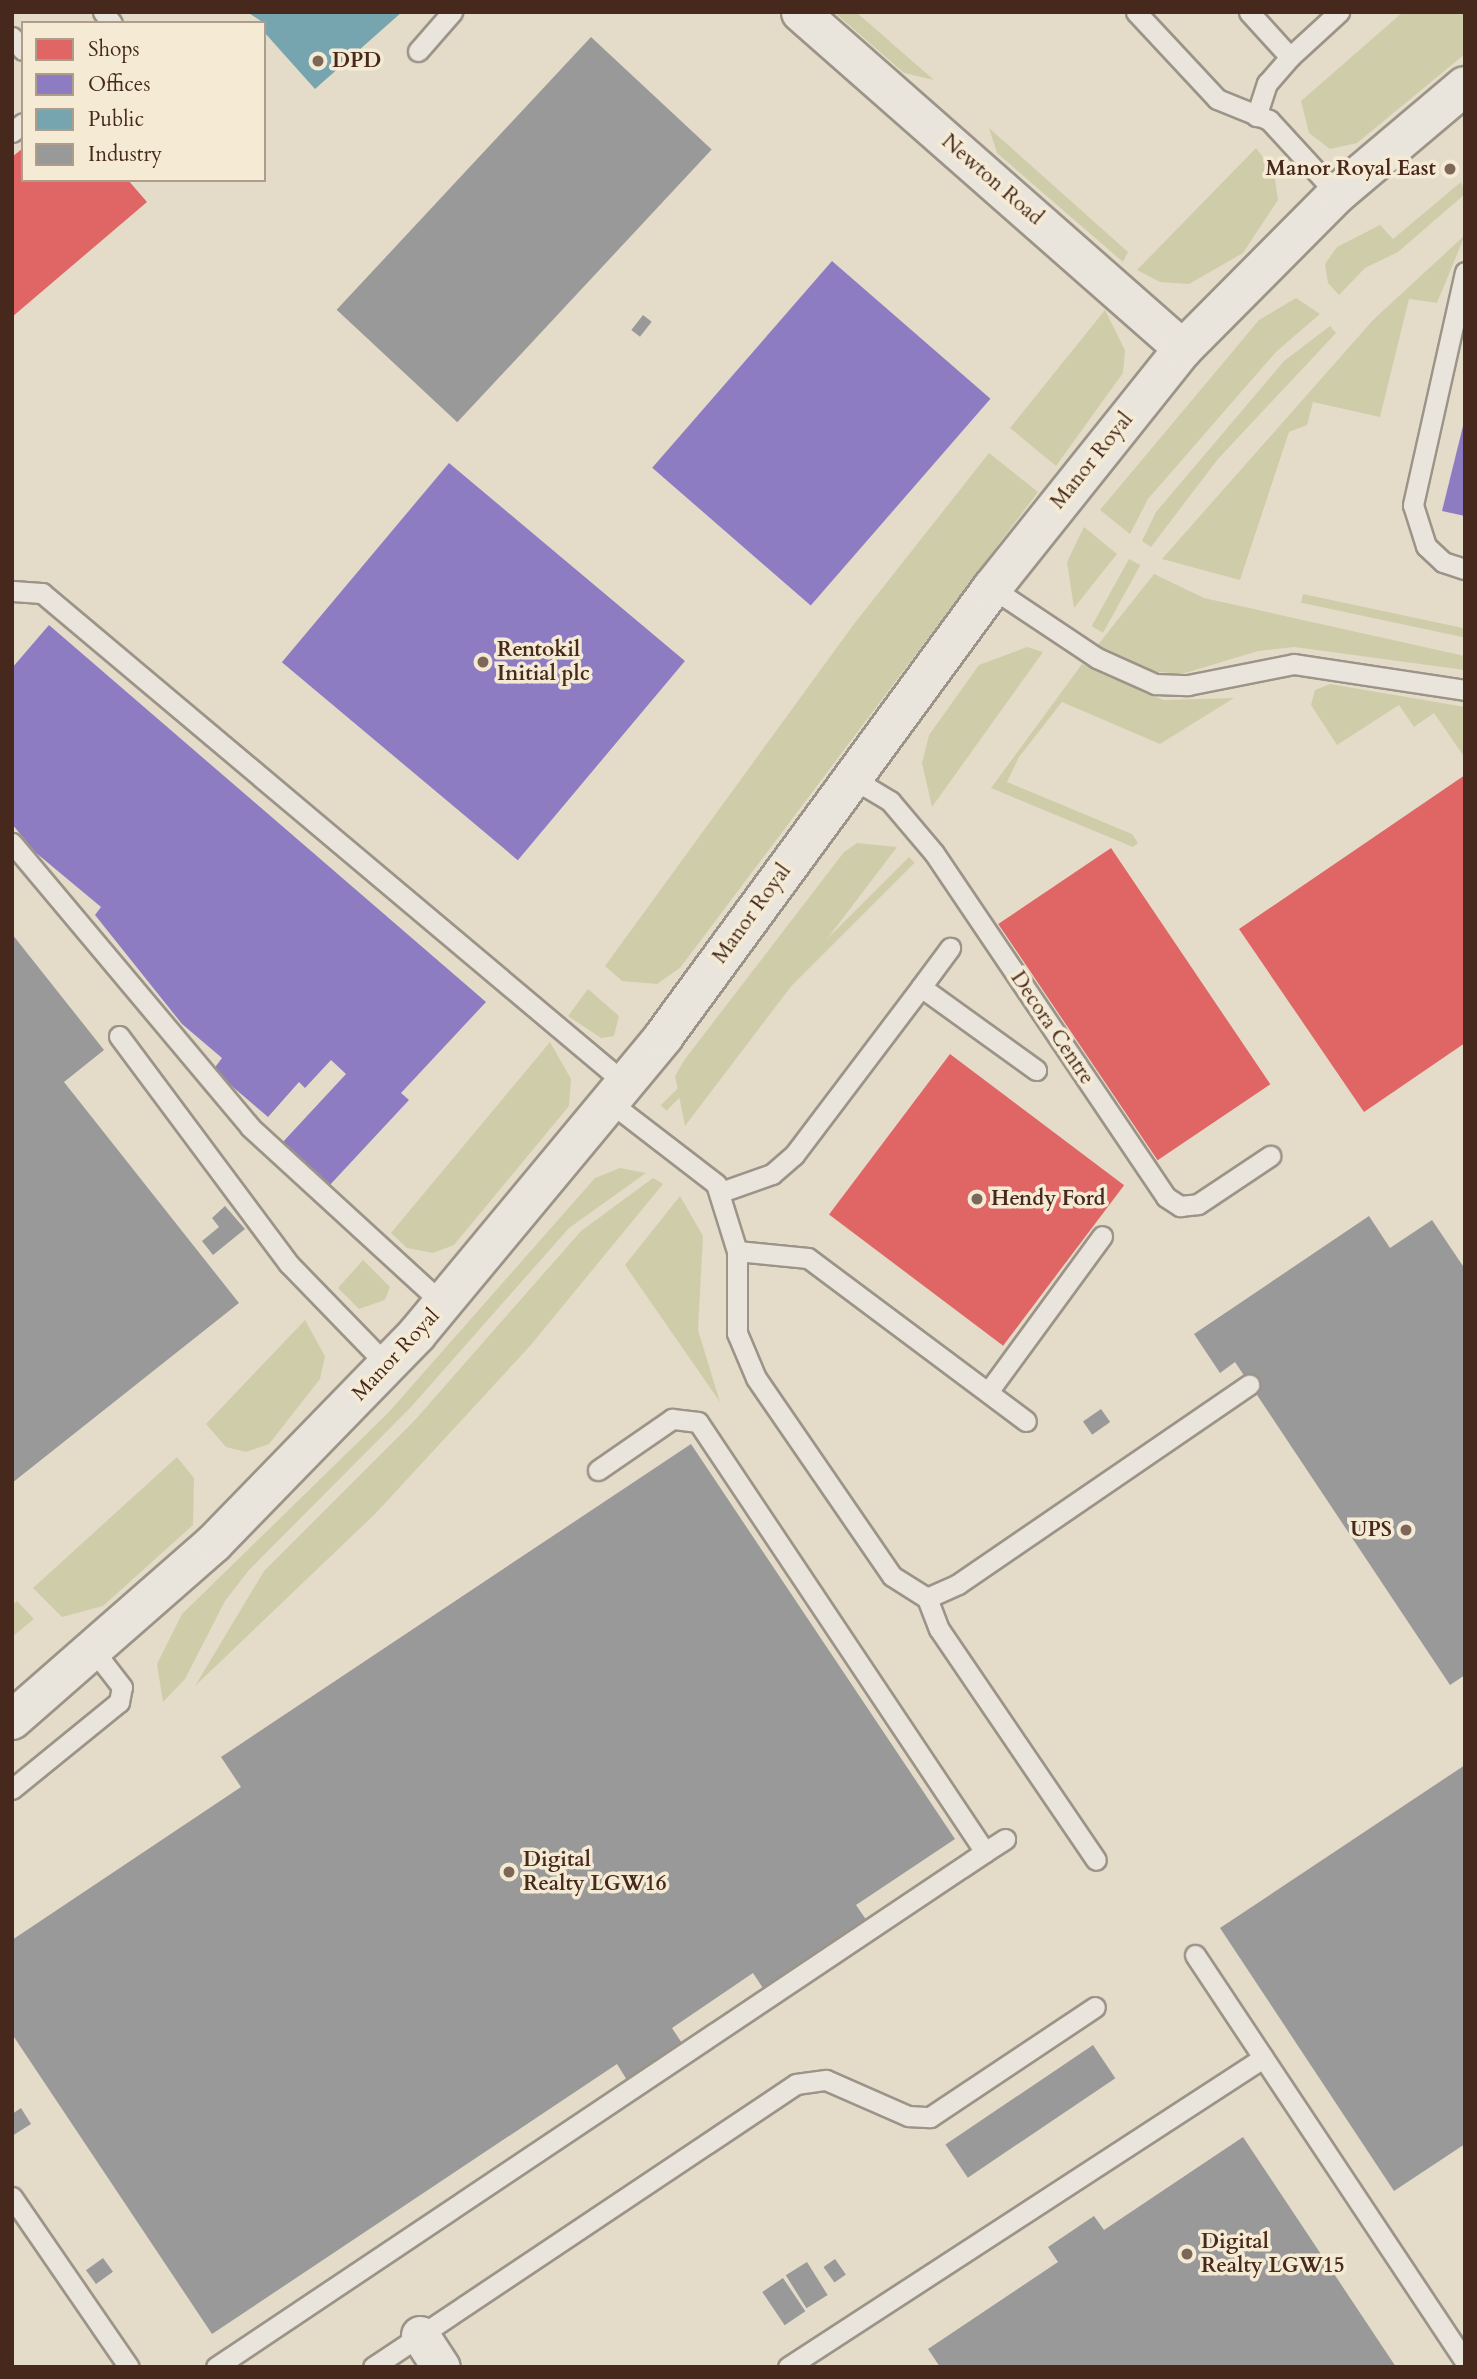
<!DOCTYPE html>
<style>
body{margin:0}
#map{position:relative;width:1477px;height:2379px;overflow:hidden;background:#e4dcc9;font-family:Cardo,serif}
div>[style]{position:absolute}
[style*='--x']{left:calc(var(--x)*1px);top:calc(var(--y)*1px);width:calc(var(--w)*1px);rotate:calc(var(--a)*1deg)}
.green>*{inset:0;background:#cfcda9;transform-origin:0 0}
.shops>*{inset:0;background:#e06666;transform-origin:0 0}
.offices>*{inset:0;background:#8e7cc3;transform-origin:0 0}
.public>*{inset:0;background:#76a5af}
.industry>*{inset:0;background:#999;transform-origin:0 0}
.roads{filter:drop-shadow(2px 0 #9c9488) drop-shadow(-2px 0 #9c9488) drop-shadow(0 2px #9c9488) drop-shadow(0 -2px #9c9488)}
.lane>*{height:19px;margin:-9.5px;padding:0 9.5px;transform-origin:9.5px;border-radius:9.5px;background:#eae5dc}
.street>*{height:37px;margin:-18.5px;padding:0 18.5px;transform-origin:18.5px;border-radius:18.5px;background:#eae5dc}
.secondary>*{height:38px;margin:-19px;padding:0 19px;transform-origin:19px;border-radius:19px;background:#eae5dc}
.dots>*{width:19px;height:19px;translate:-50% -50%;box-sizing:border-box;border:4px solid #f5ebd5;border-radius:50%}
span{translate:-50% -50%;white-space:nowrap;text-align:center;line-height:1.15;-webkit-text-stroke:7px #f5ebd5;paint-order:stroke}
.poi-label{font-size:21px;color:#46281c;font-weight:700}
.left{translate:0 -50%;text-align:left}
.right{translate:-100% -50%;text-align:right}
.street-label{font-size:21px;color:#46281c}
.frame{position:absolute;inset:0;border:14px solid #46281c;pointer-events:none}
.legend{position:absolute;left:21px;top:21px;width:245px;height:161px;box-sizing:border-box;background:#f5ebd5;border:2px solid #af9d8b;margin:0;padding:9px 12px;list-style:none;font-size:21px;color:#46281c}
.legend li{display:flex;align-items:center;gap:14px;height:35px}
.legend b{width:35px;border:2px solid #af9d8b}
</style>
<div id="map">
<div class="green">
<i style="clip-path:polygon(834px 12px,856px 12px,934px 80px,904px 73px)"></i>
<i style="clip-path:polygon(1403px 12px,1465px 12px,1465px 54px,1357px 143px,1330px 149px,1309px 133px,1301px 101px)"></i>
<i style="clip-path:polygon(989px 128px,1128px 252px,1123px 262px,997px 153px)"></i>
<i style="clip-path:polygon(1256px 148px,1274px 172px,1278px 200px,1243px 253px,1189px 284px,1160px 282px,1137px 270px)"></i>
<i style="clip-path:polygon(1461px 182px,1465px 194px,1398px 252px,1365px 268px,1339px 295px,1328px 283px,1325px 264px,1337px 247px,1380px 225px,1393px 239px)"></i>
<i style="clip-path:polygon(1465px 235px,1437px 303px,1409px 299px,1380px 417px,1313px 402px,1307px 425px,1289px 432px,1240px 580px,1162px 559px,1373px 320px)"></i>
<i style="clip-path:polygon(1296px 298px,1320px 314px,1276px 352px,1148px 499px,1130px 534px,1100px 510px,1259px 320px)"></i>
<i style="clip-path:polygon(1105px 310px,1125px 350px,1123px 373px,1056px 466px,1010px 428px)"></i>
<i style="clip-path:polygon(1330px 326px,1336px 333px,1218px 459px,1151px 547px,1142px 541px,1156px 512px,1284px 361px)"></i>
<i style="clip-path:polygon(989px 453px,1038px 492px,680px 968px,657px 984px,622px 981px,605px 966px,854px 624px)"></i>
<i style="clip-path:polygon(1084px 527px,1117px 554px,1074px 608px,1067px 562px)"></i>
<i style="left:1129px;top:559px;width:13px;height:77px;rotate:29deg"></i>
<i style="clip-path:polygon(1154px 574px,1204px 598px,1465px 656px,1465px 670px,1294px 647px,1258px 651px,1182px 674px,1148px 671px,1097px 646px)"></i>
<i style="left:1303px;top:594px;width:166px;height:9px;rotate:12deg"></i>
<i style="clip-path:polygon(1027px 647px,1043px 652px,932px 807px,922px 763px,929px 735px,979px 665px)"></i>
<i style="clip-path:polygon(1082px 664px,1163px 700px,1234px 698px,1160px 744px,1062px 702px,1019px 757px,1007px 782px,1132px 834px,1138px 843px,1133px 847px,991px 788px)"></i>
<i style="clip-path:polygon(1330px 684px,1465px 707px,1465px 758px,1434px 713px,1414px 727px,1399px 705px,1337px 745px,1311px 705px,1315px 690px)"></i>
<i style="clip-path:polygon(857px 843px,897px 847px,685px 1126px,675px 1076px,685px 1059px,844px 852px)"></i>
<i style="left:909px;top:857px;width:8px;height:351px;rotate:45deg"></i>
<i style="clip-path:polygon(588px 989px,619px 1016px,614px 1036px,601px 1038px,568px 1016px)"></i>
<i style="clip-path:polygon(550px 1042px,571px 1079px,569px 1106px,454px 1245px,433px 1253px,407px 1248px,391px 1233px)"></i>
<i style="clip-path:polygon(620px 1168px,646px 1173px,569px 1228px,411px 1407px,249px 1570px,225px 1601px,185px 1679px,163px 1702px,157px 1664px,182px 1614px,388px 1413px,595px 1178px)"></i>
<i style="clip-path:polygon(653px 1178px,663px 1184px,530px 1346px,376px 1513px,195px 1686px,264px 1571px,415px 1420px,581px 1231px)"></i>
<i style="clip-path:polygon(680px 1196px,703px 1236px,698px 1330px,720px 1402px,625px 1265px)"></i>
<i style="clip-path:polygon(363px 1260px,390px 1287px,385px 1300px,359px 1309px,338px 1288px)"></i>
<i style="clip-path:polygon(305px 1320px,325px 1356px,320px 1379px,269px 1444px,246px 1452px,226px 1447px,206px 1424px)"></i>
<i style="clip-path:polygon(177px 1457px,194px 1478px,193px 1525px,103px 1606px,62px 1617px,33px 1588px)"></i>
<i style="clip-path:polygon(17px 1601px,34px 1619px,12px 1637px,12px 1605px)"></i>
</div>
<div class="shops">
<i style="clip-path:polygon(23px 148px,23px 180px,128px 180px,147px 202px,12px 317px,12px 157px)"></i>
<i style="clip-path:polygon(1465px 775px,1465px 1043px,1364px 1112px,1239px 929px)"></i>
<i style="left:1111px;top:848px;width:285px;height:136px;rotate:56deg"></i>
<i style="left:950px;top:1054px;width:218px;height:201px;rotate:37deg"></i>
</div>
<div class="offices">
<i style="left:832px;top:261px;width:210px;height:274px;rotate:41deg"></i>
<i style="clip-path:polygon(1464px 422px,1465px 422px,1465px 516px,1442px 511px)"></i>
<i style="left:449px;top:463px;width:308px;height:260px;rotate:40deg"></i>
<i style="clip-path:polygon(49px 625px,486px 1002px,401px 1093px,409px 1100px,328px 1187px,281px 1144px,346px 1074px,331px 1060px,305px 1088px,299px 1082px,268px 1117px,213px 1070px,222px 1058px,182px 1024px,95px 915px,101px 907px,35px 852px,12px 824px,12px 668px)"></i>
</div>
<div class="public">
<i style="clip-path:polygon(247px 12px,402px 12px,315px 89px,264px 32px,264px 23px)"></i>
</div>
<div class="industry">
<i style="left:591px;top:37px;width:165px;height:373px;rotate:43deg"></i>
<i style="left:643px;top:315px;width:11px;height:19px;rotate:38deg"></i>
<i style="clip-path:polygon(12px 934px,104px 1050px,64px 1082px,239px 1303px,12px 1483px)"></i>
<i style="clip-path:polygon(225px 1206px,245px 1229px,213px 1255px,202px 1241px,219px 1227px,212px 1218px)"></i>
<i style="clip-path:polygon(1369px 1216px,1390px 1248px,1432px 1220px,1465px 1269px,1465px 1675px,1450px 1685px,1235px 1362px,1220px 1373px,1194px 1334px)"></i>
<i style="left:1101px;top:1409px;width:16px;height:22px;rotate:55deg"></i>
<i style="clip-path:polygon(691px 1444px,955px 1839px,856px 1905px,878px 1937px,774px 2005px,753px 1973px,672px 2028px,693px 2060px,638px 2098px,617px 2064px,212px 2334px,12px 2034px,12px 1940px,241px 1787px,221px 1757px)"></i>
<i style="clip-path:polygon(1465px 1765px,1465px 2144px,1394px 2191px,1220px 1928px)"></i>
<i style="left:1093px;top:2045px;width:40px;height:178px;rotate:56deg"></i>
<i style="clip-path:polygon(21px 2108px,31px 2124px,12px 2136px,12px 2114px)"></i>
<i style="clip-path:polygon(1243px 2137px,1396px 2367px,940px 2367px,928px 2349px,1058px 2262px,1048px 2247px,1094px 2216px,1104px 2230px)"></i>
<i style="left:103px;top:2258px;width:17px;height:21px;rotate:54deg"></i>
<i style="left:835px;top:2259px;width:19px;height:14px;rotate:55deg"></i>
<i style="left:807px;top:2262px;width:39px;height:25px;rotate:58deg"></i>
<i style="left:783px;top:2278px;width:40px;height:25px;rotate:56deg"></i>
</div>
<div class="roads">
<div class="lane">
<i style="--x:103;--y:12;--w:14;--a:51"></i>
<i style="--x:1136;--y:12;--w:119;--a:47"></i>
<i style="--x:1217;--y:99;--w:56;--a:22"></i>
<i style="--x:1269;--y:120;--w:100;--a:47.4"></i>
<i style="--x:1249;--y:12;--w:61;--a:47.7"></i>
<i style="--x:1290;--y:57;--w:35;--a:131"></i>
<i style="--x:1267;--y:83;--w:35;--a:108"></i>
<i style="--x:12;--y:37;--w:17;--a:50"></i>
<i style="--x:418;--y:51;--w:52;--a:-48.9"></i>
<i style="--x:1290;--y:57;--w:67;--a:-42.6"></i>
<i style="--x:12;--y:132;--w:14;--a:-39"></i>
<i style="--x:1465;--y:272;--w:239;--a:102.6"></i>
<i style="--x:1413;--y:505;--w:43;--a:72.4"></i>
<i style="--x:1426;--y:546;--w:23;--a:43"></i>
<i style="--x:1443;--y:562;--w:23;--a:18"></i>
<i style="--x:992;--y:588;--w:126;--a:33.7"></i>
<i style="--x:1097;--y:658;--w:64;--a:24.1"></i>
<i style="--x:1155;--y:684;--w:33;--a:2"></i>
<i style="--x:1188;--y:685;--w:108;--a:-11.2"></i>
<i style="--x:1294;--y:664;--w:173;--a:8.6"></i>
<i style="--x:12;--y:591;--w:30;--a:4"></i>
<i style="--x:42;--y:593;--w:763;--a:40.06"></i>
<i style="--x:850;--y:777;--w:47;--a:31"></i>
<i style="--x:890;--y:801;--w:68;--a:49.8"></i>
<i style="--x:934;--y:853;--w:415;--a:56"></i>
<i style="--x:1166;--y:1197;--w:17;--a:33"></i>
<i style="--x:1180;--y:1206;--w:18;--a:-6"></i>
<i style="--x:1198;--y:1204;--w:87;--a:-33.7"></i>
<i style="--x:12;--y:843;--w:371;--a:50"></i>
<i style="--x:250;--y:1127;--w:262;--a:42.5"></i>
<i style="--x:921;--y:987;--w:49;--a:-53.4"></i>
<i style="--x:119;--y:1036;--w:284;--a:53.3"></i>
<i style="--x:289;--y:1264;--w:142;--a:45.9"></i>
<i style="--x:611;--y:1103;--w:133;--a:37.6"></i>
<i style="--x:716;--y:1184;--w:70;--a:72.6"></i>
<i style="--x:737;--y:1251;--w:71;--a:5.6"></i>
<i style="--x:808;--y:1258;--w:272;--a:36.8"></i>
<i style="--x:721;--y:1192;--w:54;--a:-19.4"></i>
<i style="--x:772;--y:1174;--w:29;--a:-41"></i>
<i style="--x:794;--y:1155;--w:211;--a:-52.9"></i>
<i style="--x:921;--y:987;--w:142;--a:35.8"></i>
<i style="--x:737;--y:1251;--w:82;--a:90"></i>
<i style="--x:737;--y:1333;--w:49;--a:67.1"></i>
<i style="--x:756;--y:1378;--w:240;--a:55.5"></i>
<i style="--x:892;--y:1576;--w:41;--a:32.2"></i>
<i style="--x:927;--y:1598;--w:33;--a:69"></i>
<i style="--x:939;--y:1629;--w:279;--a:55.8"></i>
<i style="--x:988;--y:1392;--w:193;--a:-53.8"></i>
<i style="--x:927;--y:1598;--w:34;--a:-24"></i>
<i style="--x:958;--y:1584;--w:353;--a:-34.4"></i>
<i style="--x:12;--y:1789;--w:138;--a:-39.1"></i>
<i style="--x:119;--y:1702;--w:15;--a:-79"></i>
<i style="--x:122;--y:1687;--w:46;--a:-127.9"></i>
<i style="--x:985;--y:1852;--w:24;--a:-33"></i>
<i style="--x:1195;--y:1955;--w:488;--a:56.4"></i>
<i style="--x:12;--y:2197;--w:206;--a:55.5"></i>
<i style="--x:216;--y:2367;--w:926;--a:-33.81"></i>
<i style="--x:985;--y:1852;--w:517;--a:-123.72"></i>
<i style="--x:698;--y:1422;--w:26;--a:-173"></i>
<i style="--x:672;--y:1419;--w:90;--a:145.4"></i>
<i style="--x:373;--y:2367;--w:509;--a:-33.78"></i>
<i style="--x:796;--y:2084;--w:30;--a:-8"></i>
<i style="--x:826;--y:2080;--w:90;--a:23.7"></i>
<i style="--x:908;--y:2116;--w:22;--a:3"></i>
<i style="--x:930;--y:2117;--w:198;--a:-33.7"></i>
<i style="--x:788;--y:2367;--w:567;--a:-33.05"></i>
</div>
<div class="street">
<i style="--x:800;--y:12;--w:510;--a:41.34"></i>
<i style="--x:420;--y:2335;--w:38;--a:57"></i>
</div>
<div class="secondary">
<i style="--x:12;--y:1720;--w:269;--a:-41.2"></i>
<i style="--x:214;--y:1543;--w:291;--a:-45.8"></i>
<i style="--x:417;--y:1334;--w:387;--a:-50.3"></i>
<i style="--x:664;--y:1036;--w:555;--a:-53.79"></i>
<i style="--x:992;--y:588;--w:306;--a:-51.4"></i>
<i style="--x:1183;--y:349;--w:218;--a:-45.2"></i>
<i style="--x:1337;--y:194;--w:167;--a:-40.2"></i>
</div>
</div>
<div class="dots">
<i style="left:318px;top:61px;background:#7d6759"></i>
<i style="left:1450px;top:169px;background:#7d6759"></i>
<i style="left:483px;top:662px;background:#7d6759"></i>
<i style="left:977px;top:1199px;background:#7d6759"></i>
<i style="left:1406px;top:1530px;background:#7d6759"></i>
<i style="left:509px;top:1872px;background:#7d6759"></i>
<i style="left:1187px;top:2254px;background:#7d6759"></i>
</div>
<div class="poi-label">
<span class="left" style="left:332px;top:61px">DPD</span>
<span class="right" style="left:1436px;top:169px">Manor Royal East</span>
<span class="left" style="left:497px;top:662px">Rentokil<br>Initial plc</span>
<span class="left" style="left:991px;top:1199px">Hendy Ford</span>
<span class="right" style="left:1392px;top:1530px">UPS</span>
<span class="left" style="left:523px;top:1872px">Digital<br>Realty LGW16</span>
<span class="left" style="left:1201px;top:2254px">Digital<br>Realty LGW15</span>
</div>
<div class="street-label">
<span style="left:992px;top:180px;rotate:41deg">Newton Road</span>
<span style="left:1092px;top:461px;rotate:-51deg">Manor Royal</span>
<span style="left:752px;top:914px;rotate:-54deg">Manor Royal</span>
<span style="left:1052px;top:1028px;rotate:56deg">Decora Centre</span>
<span style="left:396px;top:1355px;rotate:-47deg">Manor Royal</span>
</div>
<div class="frame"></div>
<ul class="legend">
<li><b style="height:19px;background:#e06666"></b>Shops</li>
<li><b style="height:19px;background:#8e7cc3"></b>Offices</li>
<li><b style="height:19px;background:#76a5af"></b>Public</li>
<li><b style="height:19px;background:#999"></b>Industry</li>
</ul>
</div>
